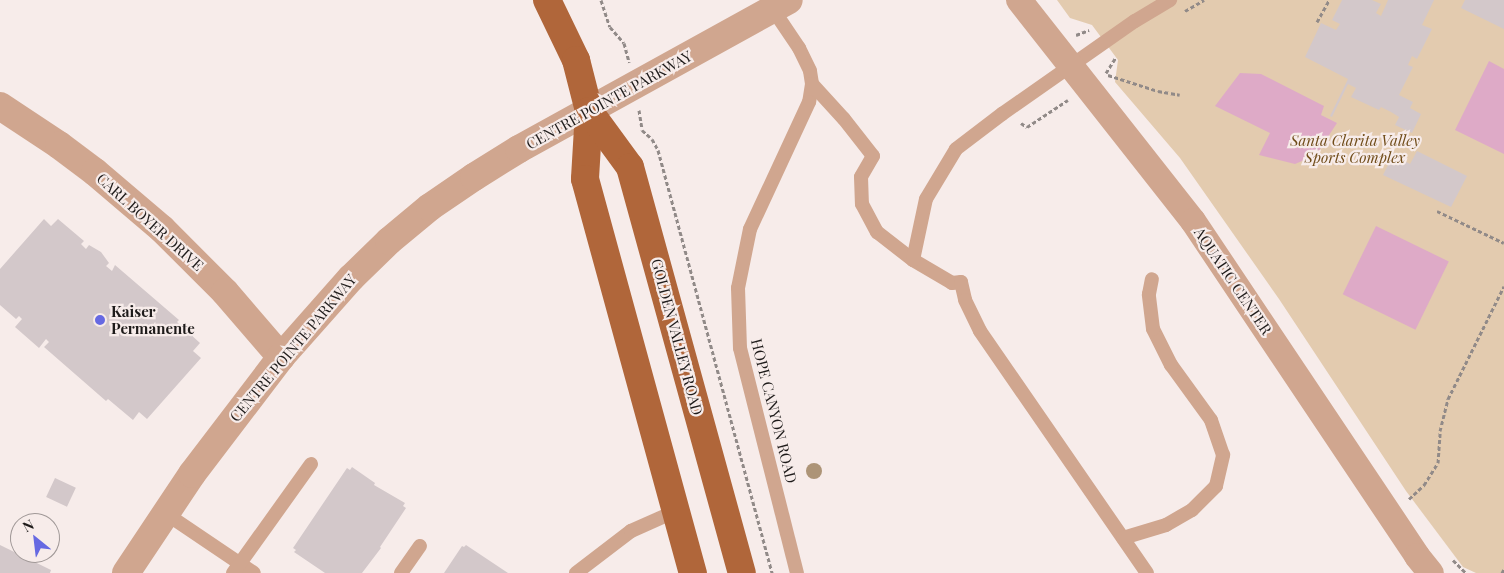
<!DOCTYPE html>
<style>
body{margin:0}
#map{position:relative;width:1504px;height:573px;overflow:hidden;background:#f7ecea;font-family:"Playfair Display",serif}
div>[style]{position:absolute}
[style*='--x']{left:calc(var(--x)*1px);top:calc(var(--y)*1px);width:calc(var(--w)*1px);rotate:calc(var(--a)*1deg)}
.green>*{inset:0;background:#e3cbaf}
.water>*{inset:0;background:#deaac7;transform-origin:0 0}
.building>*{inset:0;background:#d3c8ca;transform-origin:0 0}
.path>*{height:3px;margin-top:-1.5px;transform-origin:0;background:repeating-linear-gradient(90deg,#918a88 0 4px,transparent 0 6.5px)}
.service>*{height:14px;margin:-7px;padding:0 7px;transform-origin:7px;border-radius:7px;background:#d0a68f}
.minor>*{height:26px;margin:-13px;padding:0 13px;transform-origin:13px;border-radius:13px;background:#d0a68f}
.tertiary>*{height:28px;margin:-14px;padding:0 14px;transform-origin:14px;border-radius:14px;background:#d0a68f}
.primary>*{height:28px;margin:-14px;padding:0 14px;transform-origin:14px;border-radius:14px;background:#b0663a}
.trees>*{width:16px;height:16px;margin:-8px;border-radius:50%;background:#ad9477}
.dots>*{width:14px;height:14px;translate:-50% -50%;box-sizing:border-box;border:2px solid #f7ecea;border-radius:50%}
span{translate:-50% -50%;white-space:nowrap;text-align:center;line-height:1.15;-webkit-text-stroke:4.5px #f7ecea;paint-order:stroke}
.street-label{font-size:15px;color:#1e1b1a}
.park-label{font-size:15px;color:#704c19;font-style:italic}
.poi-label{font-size:15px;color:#1e1b1a;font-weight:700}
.left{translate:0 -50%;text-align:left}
.north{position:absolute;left:10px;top:513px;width:50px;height:50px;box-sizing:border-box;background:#f7ecea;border:1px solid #a09897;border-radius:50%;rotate:331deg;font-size:14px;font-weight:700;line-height:20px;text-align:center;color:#1e1b1a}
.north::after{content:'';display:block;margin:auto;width:18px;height:22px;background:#6669e2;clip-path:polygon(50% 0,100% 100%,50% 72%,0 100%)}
</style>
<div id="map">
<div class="green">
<i style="clip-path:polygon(1057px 0,1504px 0,1504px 573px,1476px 573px,1463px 567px,1406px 491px,1279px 299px,1180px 158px,1115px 82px,1118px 60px,1092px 25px,1070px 18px)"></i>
</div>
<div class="water">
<i style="clip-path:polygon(1489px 61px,1504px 69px,1504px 154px,1455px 130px)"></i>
<i style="clip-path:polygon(1240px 73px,1261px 74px,1324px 106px,1321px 115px,1337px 123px,1316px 155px,1295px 164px,1259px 155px,1270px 133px,1215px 106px)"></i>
<i style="left:1376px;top:226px;width:81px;height:76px;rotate:26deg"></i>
</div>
<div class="building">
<i style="clip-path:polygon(1342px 0,1372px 0,1381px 4px,1376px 13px,1381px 16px,1388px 0,1434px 0,1422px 25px,1432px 29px,1417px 59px,1412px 56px,1408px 65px,1413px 67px,1399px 95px,1413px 102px,1410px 108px,1421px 114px,1412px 133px,1395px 125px,1399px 117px,1391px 112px,1381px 107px,1379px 110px,1351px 97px,1356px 88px,1348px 84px,1332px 117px,1330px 116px,1348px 79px,1305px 57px,1321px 23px,1336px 30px,1340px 24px,1332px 20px)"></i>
<i style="clip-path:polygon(1465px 0,1504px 0,1504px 29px,1461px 8px)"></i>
<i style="clip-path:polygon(1417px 151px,1467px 176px,1451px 207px,1383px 175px,1393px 155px,1410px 164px)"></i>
<i style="clip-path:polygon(44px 219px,51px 226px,58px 219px,84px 241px,81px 244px,86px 249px,89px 245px,101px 252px,109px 263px,106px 266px,112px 271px,115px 265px,179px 320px,177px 322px,200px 343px,193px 351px,201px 358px,147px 419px,139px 412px,133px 420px,108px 399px,106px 401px,44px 347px,49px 342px,46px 339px,39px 348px,15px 327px,22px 319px,19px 316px,16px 319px,0 305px,0 269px)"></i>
<i style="clip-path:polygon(352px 467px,375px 483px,374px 485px,405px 503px,403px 506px,406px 508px,380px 547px,381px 548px,362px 573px,325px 573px,294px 552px,296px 550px,293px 548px,347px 468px,350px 470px)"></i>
<i style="left:55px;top:478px;width:23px;height:21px;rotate:25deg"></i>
<i style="clip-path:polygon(0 545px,51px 570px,50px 573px,0 573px)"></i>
<i style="clip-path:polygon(466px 545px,508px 573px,444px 573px,462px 546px,464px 547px)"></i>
</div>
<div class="path">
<i style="--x:601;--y:0;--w:28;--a:72"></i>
<i style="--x:610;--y:27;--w:21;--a:49"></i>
<i style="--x:624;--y:43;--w:20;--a:75"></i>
<i style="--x:1185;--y:11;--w:22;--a:-30"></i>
<i style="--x:1317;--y:22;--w:25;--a:-61"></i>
<i style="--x:1076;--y:35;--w:14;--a:-21"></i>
<i style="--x:1106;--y:73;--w:19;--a:-58"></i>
<i style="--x:1108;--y:75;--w:52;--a:17.7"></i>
<i style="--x:1158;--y:91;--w:22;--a:10"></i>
<i style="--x:639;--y:110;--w:20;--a:81"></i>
<i style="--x:642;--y:130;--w:13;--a:42"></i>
<i style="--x:652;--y:139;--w:13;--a:61"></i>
<i style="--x:658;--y:150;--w:438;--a:74.9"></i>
<i style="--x:1021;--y:123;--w:7;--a:34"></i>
<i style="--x:1027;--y:127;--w:49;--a:-33.4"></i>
<i style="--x:1437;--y:211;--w:74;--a:25.5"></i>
<i style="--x:1409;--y:499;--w:21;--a:-43"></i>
<i style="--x:1424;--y:485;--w:26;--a:-58"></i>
<i style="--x:1438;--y:463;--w:32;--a:-86"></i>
<i style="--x:1440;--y:431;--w:33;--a:-76"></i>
<i style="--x:1448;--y:399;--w:126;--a:-63.6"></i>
<i style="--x:1453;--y:560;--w:18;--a:45"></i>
<i style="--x:1502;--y:573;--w:4;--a:-63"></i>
</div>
<div class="service">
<i style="--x:770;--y:5;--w:52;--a:56"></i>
<i style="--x:799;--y:48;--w:25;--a:64"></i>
<i style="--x:810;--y:71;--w:13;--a:81"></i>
<i style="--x:812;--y:84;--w:18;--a:99"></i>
<i style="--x:809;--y:102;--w:140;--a:114.9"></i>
<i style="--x:750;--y:229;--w:60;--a:101.5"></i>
<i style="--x:738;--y:288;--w:60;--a:88.1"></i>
<i style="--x:740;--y:348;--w:232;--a:75.8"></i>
<i style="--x:812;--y:84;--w:47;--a:47.6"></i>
<i style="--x:844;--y:119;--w:47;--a:51.9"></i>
<i style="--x:873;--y:156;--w:24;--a:120"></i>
<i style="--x:861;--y:177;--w:27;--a:88"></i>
<i style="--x:862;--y:204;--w:32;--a:62"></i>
<i style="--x:877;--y:232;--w:46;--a:37.9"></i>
<i style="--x:913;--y:260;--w:45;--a:30.5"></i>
<i style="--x:952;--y:283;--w:9;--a:-6"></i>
<i style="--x:961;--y:282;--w:18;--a:77"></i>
<i style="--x:965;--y:300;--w:34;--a:64"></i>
<i style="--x:980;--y:331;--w:294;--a:55.4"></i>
<i style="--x:913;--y:260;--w:62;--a:-78"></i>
<i style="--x:926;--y:199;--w:58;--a:-59"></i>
<i style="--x:956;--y:149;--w:58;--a:-37.3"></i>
<i style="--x:1002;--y:114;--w:162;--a:-35"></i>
<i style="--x:1135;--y:21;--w:41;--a:-31"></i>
<i style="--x:165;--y:513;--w:107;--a:34"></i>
<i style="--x:1123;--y:538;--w:45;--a:-16.8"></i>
<i style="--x:1166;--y:525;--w:30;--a:-30"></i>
<i style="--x:1192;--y:510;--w:34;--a:-45"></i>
<i style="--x:1216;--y:486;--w:32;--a:-77"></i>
<i style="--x:1223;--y:455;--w:37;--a:-109"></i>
<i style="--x:1211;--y:420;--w:68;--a:-126"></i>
<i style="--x:1171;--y:365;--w:40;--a:-116.6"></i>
<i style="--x:1153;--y:329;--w:35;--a:-97"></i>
<i style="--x:1149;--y:294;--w:15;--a:-79"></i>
<i style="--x:233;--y:573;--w:134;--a:-54.4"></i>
<i style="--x:401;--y:573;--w:33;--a:-55"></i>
<i style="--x:576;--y:573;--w:69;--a:-37.4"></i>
<i style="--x:631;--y:531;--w:49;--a:-24"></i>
</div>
<div class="minor">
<i style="--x:1019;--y:0;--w:281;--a:51.8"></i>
<i style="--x:1193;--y:221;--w:403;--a:56.2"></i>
<i style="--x:1417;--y:556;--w:22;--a:51"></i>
</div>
<div class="tertiary">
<i style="--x:0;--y:106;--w:71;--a:33.5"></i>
<i style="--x:59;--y:145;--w:45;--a:36.9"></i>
<i style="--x:95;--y:172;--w:88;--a:40.4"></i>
<i style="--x:162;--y:229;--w:89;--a:45"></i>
<i style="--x:225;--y:292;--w:86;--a:49.3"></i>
<i style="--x:126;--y:573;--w:119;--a:-56.3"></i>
<i style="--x:192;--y:474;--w:147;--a:-52.7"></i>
<i style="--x:281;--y:357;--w:106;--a:-48.5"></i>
<i style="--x:351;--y:278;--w:53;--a:-44.2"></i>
<i style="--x:389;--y:241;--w:53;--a:-39.7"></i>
<i style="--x:430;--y:207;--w:53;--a:-34.3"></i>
<i style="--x:474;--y:177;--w:53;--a:-31.9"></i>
<i style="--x:519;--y:149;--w:308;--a:-28.9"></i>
</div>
<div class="primary">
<i style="--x:547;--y:0;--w:67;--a:64.2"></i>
<i style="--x:576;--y:60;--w:53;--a:75.7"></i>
<i style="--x:589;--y:111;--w:68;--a:93.4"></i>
<i style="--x:585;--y:179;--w:409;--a:74.7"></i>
<i style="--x:589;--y:111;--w:69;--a:53.8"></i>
<i style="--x:630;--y:167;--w:421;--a:74.6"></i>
</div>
<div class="trees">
<i style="left:814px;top:471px"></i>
</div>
<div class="dots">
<i style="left:100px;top:320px;background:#6669e2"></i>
</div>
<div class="street-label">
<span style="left:609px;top:100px;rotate:-29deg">CENTRE POINTE PARKWAY</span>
<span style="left:150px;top:222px;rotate:42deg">CARL BOYER DRIVE</span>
<span style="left:1233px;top:281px;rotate:56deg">AQUATIC CENTER</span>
<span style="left:677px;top:337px;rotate:75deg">GOLDEN VALLEY ROAD</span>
<span style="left:293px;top:348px;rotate:-50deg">CENTRE POINTE PARKWAY</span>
<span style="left:774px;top:411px;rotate:76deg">HOPE CANYON ROAD</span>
</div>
<div class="park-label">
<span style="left:1355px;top:149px">Santa Clarita Valley<br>Sports Complex</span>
</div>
<div class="poi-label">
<span class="left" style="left:111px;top:320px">Kaiser<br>Permanente</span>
</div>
<div class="north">N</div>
</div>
